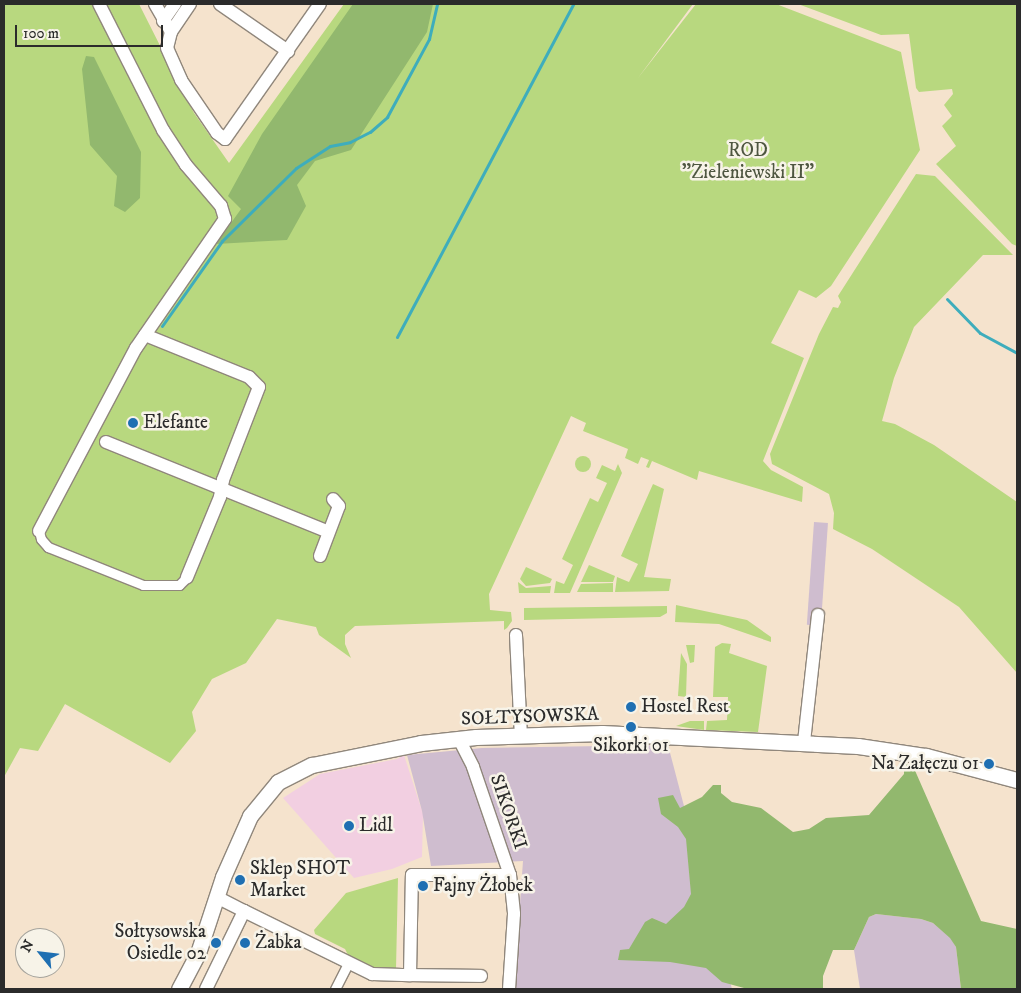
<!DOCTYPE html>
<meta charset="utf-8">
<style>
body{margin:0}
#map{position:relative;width:1021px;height:993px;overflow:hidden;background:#f5e3cd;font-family:"IM FELL DW Pica",serif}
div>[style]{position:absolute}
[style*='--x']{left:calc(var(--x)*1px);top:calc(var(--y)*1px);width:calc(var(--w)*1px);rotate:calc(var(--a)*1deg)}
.built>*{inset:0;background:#f2cfe1}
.industrial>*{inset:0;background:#cfbdcf;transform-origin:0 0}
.green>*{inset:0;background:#b8d87f}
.round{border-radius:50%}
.forest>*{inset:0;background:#92b86e}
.stream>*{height:3px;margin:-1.5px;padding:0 1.5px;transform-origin:1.5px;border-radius:1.5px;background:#3eadbc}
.roads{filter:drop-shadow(1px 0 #90877c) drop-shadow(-1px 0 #90877c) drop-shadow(0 1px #90877c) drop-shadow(0 -1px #90877c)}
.pedestrian>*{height:9px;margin:-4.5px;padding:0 4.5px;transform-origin:4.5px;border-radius:4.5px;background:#fff}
.minor>*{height:12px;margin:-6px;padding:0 6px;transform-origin:6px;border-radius:6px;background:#fff}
.tertiary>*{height:15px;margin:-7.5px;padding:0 7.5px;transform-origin:7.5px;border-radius:7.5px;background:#fff}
.dots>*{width:14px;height:14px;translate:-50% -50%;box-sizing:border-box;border:2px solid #f7f3e8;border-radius:50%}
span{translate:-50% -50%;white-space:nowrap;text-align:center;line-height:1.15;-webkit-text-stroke:5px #f7f3e8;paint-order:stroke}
.park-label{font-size:19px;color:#4e5640}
.poi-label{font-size:19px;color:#2b2b2b}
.left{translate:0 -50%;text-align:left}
.right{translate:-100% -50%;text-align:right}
.street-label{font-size:19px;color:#2b2b2b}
.frame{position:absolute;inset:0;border:5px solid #2b2b2b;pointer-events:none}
.north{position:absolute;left:15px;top:928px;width:50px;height:50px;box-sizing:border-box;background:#f7f3e8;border:1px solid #a5a39c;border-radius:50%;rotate:299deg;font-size:14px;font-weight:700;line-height:20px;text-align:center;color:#2b2b2b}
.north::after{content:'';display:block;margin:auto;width:18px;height:22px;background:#1f6fb2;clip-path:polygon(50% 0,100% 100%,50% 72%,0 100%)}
.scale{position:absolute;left:15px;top:25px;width:148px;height:22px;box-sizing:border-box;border:2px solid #2b2b2b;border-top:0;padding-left:6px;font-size:15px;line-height:18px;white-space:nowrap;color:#2b2b2b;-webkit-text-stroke:4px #f7f3e8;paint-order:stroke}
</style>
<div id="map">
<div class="built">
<i style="clip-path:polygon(404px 755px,423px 814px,422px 857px,392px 869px,354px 878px,283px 798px,320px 774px,397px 759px)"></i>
</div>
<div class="industrial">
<i style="left:814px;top:522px;width:14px;height:103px;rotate:4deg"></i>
<i style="clip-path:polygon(668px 745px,732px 989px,514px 989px,523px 861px,431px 866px,422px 811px,407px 755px,482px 748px)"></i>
<i style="clip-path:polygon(876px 914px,921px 919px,933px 923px,951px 938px,956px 947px,961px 989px,860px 989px,854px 950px,869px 917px)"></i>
</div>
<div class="green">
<i style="clip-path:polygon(4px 4px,139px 4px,194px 113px,229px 163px,344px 4px,693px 4px,638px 78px,696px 4px,776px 4px,901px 52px,920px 150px,831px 286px,816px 298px,799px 290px,771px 343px,804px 358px,763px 461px,771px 470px,803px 487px,802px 502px,699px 471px,697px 480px,652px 461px,649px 468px,646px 467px,649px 460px,641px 457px,638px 464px,625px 458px,628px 449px,583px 431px,586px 423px,571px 416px,489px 594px,490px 610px,511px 612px,512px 621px,507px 628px,504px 630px,504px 621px,355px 626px,345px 635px,345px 644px,351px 658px,319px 635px,316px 627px,277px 619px,246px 663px,212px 679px,192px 712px,196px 731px,170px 763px,65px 704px,38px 751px,20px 748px,4px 777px)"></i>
<i style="clip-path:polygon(798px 4px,1017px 4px,1017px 246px,1012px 244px,936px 164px,956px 146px,942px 126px,952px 116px,944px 105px,953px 94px,952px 89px,919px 92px,916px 88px,909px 34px,881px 35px)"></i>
<i style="clip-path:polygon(916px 174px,935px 176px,1013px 255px,983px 255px,914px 327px,894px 378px,882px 421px,895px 424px,934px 445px,1017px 502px,1017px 673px,959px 607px,872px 549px,833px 529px,834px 513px,829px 494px,772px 464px,770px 454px,819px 334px,833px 307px,838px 308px,841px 302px,838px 296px)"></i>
<i class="round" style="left:575px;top:456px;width:16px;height:16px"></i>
<i style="clip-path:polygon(618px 464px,622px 473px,570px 593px,554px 593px,556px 581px,564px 584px,573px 565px,562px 559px,590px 498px,598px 502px,607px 483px,596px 478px,602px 465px,615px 471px)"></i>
<i style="clip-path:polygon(653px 484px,664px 489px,644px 577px,671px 579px,669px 591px,615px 592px,617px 577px,629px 582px,638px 564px,621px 556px)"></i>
<i style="clip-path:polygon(589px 565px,615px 576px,613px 582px,581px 582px)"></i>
<i style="clip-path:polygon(526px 567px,552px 579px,550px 583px,526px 586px,520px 579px)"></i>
<i style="clip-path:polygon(518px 582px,526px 588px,551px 586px,550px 593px,519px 593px)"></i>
<i style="clip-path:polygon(613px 583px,613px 592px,577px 592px,581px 584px)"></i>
<i style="clip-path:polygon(676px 605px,747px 620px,771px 637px,771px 642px,719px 624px,675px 622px)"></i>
<i style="clip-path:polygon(667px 606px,667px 613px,660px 617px,524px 620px,524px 608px)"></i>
<i style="clip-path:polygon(722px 643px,731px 644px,729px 653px,767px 666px,758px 732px,706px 730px,707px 721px,727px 720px,728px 697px,713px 697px,715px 647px)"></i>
<i style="clip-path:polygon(686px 645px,695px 645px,694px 662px,690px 663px)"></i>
<i style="clip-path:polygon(681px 653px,687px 664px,686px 697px,678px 696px)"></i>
<i style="clip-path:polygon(690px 721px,704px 721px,704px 730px,676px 726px)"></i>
<i style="clip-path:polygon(398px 878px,396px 969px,374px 968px,349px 957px,345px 949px,315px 934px,314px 930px,346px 893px)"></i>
</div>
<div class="forest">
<i style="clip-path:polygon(353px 4px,433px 4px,427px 32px,351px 150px,315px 161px,297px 185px,306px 206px,287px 240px,216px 244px,241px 209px,228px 196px,262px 134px)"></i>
<i style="clip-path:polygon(86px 56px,94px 57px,141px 152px,140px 198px,125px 212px,114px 206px,117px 176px,90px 145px,82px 69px)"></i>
<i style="clip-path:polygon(904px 763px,913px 766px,981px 921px,1017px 929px,1017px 989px,961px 989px,956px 947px,950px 938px,933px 923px,921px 919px,876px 914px,869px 917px,854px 950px,833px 950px,823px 976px,823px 989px,744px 988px,722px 982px,706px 968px,670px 962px,618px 960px,620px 950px,629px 949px,645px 922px,652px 918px,666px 924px,684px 907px,691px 894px,686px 839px,678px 827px,661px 814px,658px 798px,673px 795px,680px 808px,702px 797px,713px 785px,721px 785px,721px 793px,732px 802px,761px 808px,793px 832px,809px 829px,826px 818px,869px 815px,904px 774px)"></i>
</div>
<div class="stream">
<i style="--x:947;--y:299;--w:47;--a:45.9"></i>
<i style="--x:980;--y:333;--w:42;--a:28.4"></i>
<i style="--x:162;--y:326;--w:104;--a:-54.8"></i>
<i style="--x:222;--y:241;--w:104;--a:-44.6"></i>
<i style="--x:296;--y:168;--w:40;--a:-32.9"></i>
<i style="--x:330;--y:146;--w:20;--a:-11"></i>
<i style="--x:350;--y:142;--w:22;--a:-27"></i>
<i style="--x:370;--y:132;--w:23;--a:-41"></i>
<i style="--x:387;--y:117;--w:89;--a:-61.7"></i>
<i style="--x:429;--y:39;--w:36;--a:-77"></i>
<i style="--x:397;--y:337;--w:377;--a:-62.1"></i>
</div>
<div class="roads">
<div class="pedestrian">
<i style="--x:39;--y:531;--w:8;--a:76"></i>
<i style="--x:41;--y:539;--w:11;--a:49"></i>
<i style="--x:48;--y:547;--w:102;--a:21.8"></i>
<i style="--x:143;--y:585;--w:36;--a:0"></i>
<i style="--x:179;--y:585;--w:11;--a:-45"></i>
<i style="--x:335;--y:989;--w:29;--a:-63"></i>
</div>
<div class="minor">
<i style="--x:155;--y:4;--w:32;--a:60"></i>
<i style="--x:171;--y:32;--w:16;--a:104"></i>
<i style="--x:167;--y:48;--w:35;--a:66"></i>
<i style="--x:181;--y:80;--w:64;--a:55.8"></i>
<i style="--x:217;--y:133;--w:10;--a:37"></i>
<i style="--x:225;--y:139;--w:165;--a:-54.9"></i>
<i style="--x:220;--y:4;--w:83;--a:34.7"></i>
<i style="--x:163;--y:21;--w:21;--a:-55"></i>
<i style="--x:171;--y:32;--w:34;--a:-56"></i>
<i style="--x:145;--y:335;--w:112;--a:22"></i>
<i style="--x:249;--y:377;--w:14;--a:45"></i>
<i style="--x:259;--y:387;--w:100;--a:111.2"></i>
<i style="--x:223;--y:480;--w:17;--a:100"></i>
<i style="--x:220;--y:497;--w:87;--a:112.4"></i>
<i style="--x:106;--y:442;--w:240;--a:22"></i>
<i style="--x:39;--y:531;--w:207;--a:-62.1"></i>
<i style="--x:136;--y:348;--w:157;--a:-55.4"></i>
<i style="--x:225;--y:219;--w:14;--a:-107"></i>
<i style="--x:221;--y:206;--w:54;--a:-130.5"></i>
<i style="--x:186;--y:165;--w:42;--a:-123.3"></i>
<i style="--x:163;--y:130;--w:141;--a:-116.9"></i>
<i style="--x:320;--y:556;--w:53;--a:-69.2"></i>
<i style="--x:339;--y:506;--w:9;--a:-131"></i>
<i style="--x:516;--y:635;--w:101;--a:87.2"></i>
<i style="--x:459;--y:739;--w:31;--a:63"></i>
<i style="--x:473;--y:767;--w:114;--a:71.1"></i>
<i style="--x:510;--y:875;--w:39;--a:84"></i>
<i style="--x:514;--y:914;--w:75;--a:93.8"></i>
<i style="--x:804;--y:742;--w:128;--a:-83.7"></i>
<i style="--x:244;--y:911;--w:143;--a:26.2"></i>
<i style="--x:372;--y:974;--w:38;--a:2"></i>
<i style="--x:410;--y:975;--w:100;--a:-88.9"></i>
<i style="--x:412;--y:875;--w:98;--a:0"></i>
<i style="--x:410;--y:975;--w:71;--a:0.8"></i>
<i style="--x:206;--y:989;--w:87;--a:-64"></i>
<i style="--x:244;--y:911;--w:30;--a:-153"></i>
</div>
<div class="tertiary">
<i style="--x:179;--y:989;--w:41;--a:-62.2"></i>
<i style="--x:198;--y:953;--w:80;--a:-71.8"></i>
<i style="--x:223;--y:877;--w:67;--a:-66.1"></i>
<i style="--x:250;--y:816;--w:44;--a:-50.5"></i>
<i style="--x:278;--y:782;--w:38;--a:-27"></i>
<i style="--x:312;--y:765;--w:111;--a:-11.4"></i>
<i style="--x:421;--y:743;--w:55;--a:-6.2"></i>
<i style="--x:476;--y:737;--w:126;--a:-1.8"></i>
<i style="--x:602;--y:733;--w:256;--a:2.9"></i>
<i style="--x:858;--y:746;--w:69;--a:8.4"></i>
<i style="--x:926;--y:756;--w:94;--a:14.8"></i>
</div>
</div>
<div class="dots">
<i style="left:133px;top:423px;background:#1f6fb2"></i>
<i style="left:631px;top:707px;background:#1f6fb2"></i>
<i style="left:631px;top:727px;background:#1f6fb2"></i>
<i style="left:989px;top:764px;background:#1f6fb2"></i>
<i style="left:349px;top:826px;background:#1f6fb2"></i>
<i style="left:240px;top:880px;background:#1f6fb2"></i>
<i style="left:423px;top:886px;background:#1f6fb2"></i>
<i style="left:216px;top:943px;background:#1f6fb2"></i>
<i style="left:245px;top:943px;background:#1f6fb2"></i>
</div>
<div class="park-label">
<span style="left:748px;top:162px">ROD<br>"Zieleniewski II"</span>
</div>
<div class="poi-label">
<span class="left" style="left:143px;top:423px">Elefante</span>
<span class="left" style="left:641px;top:707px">Hostel Rest</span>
<span style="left:631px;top:746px">Sikorki 01</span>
<span class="right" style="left:979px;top:764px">Na Załęczu 01</span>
<span class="left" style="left:359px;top:826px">Lidl</span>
<span class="left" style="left:250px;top:880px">Sklep SHOT<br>Market</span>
<span class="left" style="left:433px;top:886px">Fajny Żłobek</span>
<span class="right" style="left:206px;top:943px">Sołtysowska<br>Osiedle 02</span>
<span class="left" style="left:255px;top:943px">Żabka</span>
</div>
<div class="street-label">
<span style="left:530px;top:717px;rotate:-2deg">SOŁTYSOWSKA</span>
<span style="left:508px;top:812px;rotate:71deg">SIKORKI</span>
</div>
<div class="frame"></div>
<div class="north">N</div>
<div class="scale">100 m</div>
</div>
